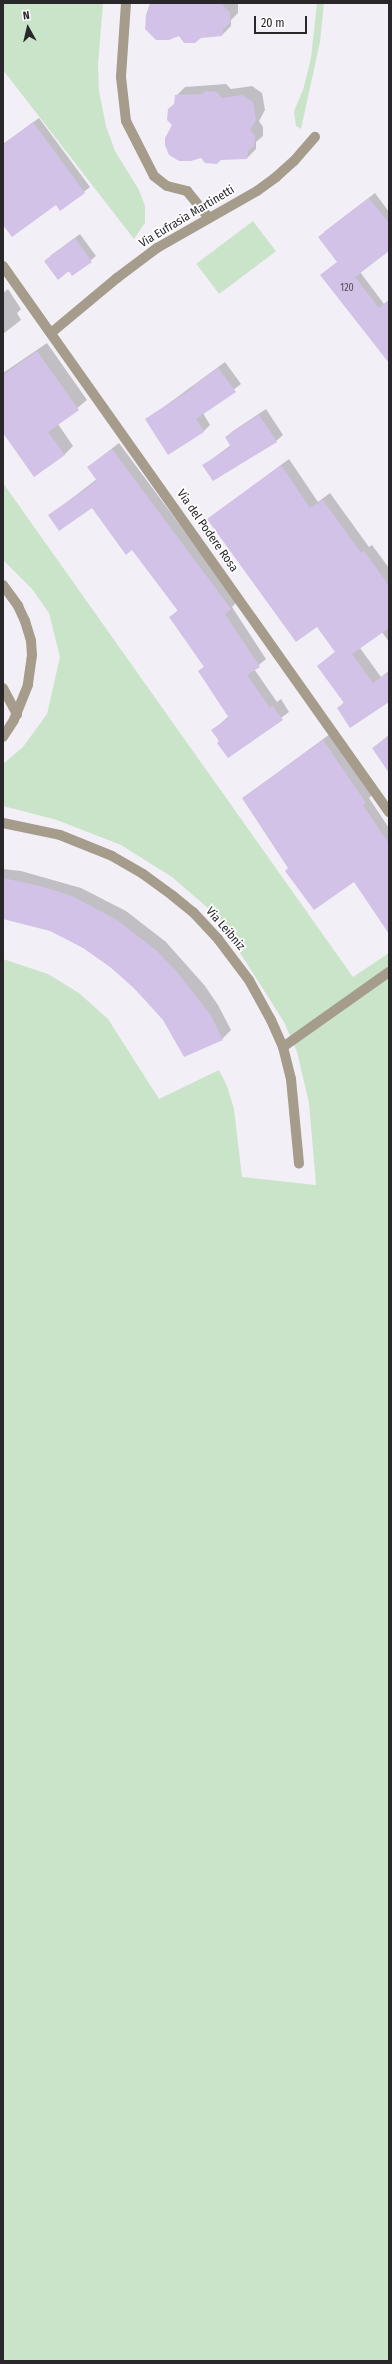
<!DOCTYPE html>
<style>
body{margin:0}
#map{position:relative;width:392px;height:2364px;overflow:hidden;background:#f3eff6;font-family:"Fira Sans Condensed",sans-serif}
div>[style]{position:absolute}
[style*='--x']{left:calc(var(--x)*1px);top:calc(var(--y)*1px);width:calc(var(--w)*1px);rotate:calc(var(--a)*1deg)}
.green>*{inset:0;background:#cae4ca;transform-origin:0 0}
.shadow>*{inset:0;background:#0003}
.building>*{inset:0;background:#d3c2e8}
.minor>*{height:10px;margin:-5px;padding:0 5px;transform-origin:5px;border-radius:5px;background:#a59c8c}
span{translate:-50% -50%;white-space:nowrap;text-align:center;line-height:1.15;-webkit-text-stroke:3.5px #fffeff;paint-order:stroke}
.number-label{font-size:10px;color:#544e5a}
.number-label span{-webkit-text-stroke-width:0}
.street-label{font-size:12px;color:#29272a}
.frame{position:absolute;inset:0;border:4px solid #29272a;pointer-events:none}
.north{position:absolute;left:8px;top:8px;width:40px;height:40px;-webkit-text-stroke:3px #fffeff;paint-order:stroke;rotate:352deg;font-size:11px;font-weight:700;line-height:16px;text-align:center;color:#29272a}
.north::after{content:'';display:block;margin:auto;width:14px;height:18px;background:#29272a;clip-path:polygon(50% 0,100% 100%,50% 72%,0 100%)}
.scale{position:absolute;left:254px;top:16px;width:53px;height:18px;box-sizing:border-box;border:2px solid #29272a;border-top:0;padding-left:5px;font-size:12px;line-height:14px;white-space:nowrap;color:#29272a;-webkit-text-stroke:3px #fffeff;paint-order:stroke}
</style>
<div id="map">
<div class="green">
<i style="clip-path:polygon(3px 3px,103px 3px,98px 65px,99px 91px,106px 126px,115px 151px,139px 190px,145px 206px,145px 223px,134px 239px,3px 70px)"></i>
<i style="clip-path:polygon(317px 3px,324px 3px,320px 42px,301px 129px,296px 126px,294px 111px,303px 90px,311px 58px)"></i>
<i style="left:253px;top:221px;width:38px;height:71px;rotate:53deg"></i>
<i style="clip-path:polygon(3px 483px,353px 977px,389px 953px,389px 2361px,3px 2361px,3px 959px,48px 974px,79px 993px,108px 1019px,159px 1099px,219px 1070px,227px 1086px,234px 1109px,242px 1177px,316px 1185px,309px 1103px,297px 1052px,284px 1022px,216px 915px,172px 877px,121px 845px,57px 820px,3px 806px,3px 764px,23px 747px,47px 714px,60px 657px,49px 613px,32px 589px,3px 560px)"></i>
</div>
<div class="shadow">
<i style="clip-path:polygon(151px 3px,238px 3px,238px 13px,231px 20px,231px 26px,222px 35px)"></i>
<i style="clip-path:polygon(226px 84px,231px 89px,252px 86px,262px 93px,265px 110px,259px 121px,263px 127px,263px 136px,256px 142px,256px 149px,247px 158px,221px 159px,173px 125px,176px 96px,185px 87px)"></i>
<i style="clip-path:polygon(39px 118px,90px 187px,61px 210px,56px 204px,3px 223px,3px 144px)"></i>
<i style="clip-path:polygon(375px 193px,389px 212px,389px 249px,360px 272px,384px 304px,389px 300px,389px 362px,324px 232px)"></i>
<i style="clip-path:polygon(80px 234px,96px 256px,73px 275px,50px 256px)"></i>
<i style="clip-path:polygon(8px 289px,21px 309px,17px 313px,21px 320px,3px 334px,3px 293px)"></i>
<i style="clip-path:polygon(47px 343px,87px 400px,58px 424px,73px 446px,64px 455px,3px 431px,3px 373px)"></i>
<i style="clip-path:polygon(225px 362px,241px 384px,203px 413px,210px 425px,204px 431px,168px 454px,146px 420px)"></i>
<i style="clip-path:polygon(266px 409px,283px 435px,276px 441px,204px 465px,231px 445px,226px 437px,233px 431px)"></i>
<i style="clip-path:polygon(119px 443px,237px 602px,232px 607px,266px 659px,254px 669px,277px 702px,281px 699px,289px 712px,228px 757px,213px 730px,229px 716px,199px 671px,205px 666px,171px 617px,178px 610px,132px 549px,92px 507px,50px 515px,97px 479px,88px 467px)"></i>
<i style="clip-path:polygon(289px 459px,318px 502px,330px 493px,369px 547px,372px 545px,389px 568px,389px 642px,382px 632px,360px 648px,381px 677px,389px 671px,389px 700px,338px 709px,344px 702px,318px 666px,336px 651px,318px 626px,208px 519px)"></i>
<i style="clip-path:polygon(330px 734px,372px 795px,369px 798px,389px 828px,389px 932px,354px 880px,289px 868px,243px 798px)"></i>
<i style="clip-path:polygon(389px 735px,389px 771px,373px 748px)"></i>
<i style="clip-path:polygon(3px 869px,21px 871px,81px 888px,126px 911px,166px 942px,205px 986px,218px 1005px,231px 1030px,222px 1039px,163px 1020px,149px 1002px,111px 967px,84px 947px,51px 930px,3px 918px)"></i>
</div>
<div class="building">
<i style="clip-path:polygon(150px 3px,221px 3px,230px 13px,230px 23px,223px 29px,222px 36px,201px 38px,195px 43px,184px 43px,179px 36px,169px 40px,156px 40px,145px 29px,146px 15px)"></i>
<i style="clip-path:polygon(205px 91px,217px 92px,222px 98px,242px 95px,253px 102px,256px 120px,250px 130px,255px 136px,254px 146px,248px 151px,247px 159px,221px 160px,217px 164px,205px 163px,201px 158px,191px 161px,179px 161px,169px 155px,165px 145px,165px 138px,172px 125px,167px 120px,168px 109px,174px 104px,175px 95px,202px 94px)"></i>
<i style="clip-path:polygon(33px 122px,85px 193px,60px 211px,56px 205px,12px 237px,3px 225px,3px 145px)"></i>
<i style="clip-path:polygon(369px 198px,389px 223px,389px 251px,355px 277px,379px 308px,389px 300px,389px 363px,320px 275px,337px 262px,318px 237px)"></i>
<i style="clip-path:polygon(75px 238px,92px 262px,72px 276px,69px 271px,58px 280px,44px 261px)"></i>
<i style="clip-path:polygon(37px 351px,79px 410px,48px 432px,65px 455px,34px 477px,3px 433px,3px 375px)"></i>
<i style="clip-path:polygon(218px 368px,236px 392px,196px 419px,204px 432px,168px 455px,145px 419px,194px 387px,193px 386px)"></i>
<i style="clip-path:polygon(259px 415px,277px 442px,213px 481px,202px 465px,231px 447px,225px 437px)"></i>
<i style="clip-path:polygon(112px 449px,231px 609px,225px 614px,260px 667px,247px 675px,270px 708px,273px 706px,283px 720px,228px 758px,217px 743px,219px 741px,211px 730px,229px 718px,198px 671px,204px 667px,169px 617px,178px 611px,132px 550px,126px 555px,92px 508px,59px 531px,48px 515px,97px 481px,87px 467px)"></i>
<i style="clip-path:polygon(281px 465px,310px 508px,323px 500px,361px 553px,364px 551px,389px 586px,389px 628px,352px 654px,373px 683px,389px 672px,389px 702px,350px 728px,337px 708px,344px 703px,317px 666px,335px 652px,317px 627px,296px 642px,207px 519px)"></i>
<i style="clip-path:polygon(389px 736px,389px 773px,372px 748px)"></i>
<i style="clip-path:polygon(323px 740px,366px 803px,363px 805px,389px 844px,389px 934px,354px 882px,314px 910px,285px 871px,288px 868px,242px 798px)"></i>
<i style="clip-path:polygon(3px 878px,40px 886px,72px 896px,117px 920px,157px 951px,177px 972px,210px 1014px,223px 1040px,184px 1057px,163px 1020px,133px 987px,110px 967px,83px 948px,50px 931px,3px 919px)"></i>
</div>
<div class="minor">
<i style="--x:126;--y:3;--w:74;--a:93.9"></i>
<i style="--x:121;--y:77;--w:44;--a:83.5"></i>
<i style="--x:126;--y:121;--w:62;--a:63"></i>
<i style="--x:154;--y:176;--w:16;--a:38"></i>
<i style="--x:167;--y:186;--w:21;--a:14"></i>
<i style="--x:187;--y:191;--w:35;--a:51"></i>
<i style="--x:3;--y:266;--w:669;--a:54.74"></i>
<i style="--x:51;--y:333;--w:86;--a:-39.8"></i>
<i style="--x:117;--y:278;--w:50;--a:-36.9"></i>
<i style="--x:157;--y:248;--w:115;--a:-29.7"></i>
<i style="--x:257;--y:191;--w:24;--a:-36"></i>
<i style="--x:276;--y:177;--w:24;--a:-42"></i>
<i style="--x:294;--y:161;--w:32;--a:-49"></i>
<i style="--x:3;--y:585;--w:26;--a:54"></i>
<i style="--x:18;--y:606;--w:17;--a:65"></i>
<i style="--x:25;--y:621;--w:21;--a:73"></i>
<i style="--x:31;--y:641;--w:14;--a:86"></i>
<i style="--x:32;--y:655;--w:30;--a:98"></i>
<i style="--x:28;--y:685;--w:38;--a:112"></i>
<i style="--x:14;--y:720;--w:20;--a:123"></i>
<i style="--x:3;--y:688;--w:30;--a:62"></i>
<i style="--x:3;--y:823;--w:58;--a:11.9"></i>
<i style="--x:60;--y:835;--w:56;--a:22"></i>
<i style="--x:112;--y:856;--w:36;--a:30"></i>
<i style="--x:143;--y:874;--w:37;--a:36"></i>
<i style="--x:173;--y:896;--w:26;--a:39"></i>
<i style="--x:193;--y:912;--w:37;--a:47"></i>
<i style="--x:218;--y:939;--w:51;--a:52.9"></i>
<i style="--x:249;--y:980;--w:46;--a:61.2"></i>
<i style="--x:271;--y:1020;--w:30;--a:66"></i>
<i style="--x:283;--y:1047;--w:33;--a:76"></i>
<i style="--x:291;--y:1079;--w:85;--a:84.6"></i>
<i style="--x:283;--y:1047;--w:130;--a:-35.3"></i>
</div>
<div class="number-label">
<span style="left:347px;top:289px">120</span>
</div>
<div class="street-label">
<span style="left:187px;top:217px;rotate:-31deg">Via Eufrasia Martinetti</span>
<span style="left:207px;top:531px;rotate:55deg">Via del Podere Rosa</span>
<span style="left:225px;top:929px;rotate:49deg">Via Leibniz</span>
</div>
<div class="frame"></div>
<div class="north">N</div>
<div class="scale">20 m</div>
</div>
